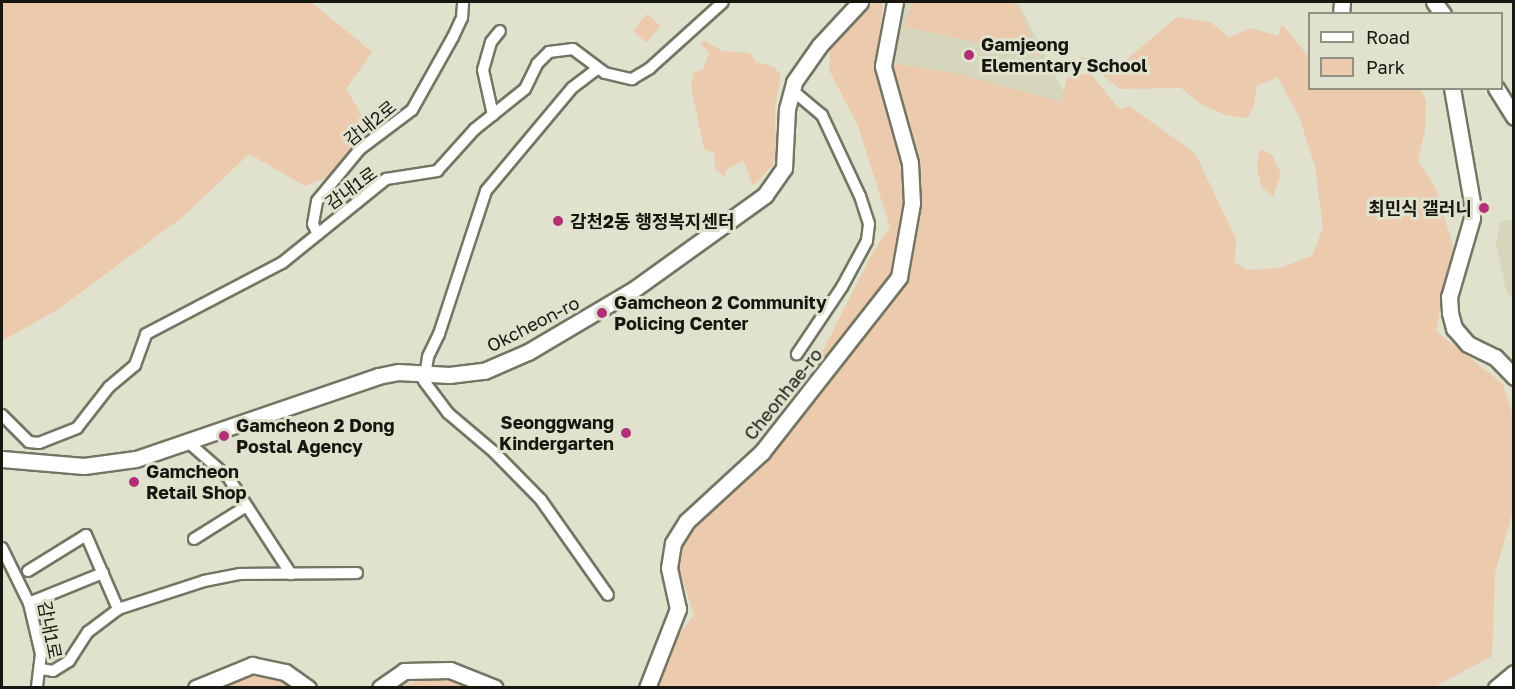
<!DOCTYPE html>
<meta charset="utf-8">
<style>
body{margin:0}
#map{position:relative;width:1515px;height:689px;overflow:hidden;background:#e1e2ce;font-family:"Golos Text","Noto Sans KR",sans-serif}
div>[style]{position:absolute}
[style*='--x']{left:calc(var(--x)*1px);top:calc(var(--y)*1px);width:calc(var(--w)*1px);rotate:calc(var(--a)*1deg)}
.built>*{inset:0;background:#d5d6bb}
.green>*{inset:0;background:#ebcaae;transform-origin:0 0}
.roads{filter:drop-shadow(2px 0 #757564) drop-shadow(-2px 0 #757564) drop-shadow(0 2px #757564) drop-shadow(0 -2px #757564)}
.street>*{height:10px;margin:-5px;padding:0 5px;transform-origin:5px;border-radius:5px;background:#fff}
.secondary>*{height:15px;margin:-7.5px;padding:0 7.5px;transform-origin:7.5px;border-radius:7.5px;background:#fff}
.dots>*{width:16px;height:16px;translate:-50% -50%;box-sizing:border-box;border:3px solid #e1e2ce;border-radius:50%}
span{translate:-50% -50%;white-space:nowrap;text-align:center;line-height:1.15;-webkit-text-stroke:6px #e1e2ce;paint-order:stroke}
.poi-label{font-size:18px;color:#171710;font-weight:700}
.left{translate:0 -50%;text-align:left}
.right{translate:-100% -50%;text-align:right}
.street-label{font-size:18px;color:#171710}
.frame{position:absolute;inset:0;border:3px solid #171710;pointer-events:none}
.legend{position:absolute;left:1308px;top:12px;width:195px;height:78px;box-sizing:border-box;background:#e1e2ce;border:2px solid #909182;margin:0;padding:8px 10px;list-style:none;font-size:18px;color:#171710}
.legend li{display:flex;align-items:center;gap:12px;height:30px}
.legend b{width:30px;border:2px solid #909182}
</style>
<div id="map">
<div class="built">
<i style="clip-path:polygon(902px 2px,1018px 2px,1066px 96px,1059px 104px,930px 79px,891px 63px)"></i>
<i style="clip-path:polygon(1513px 219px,1514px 219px,1513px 297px,1507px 293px,1496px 244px,1500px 222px)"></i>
</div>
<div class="green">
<i style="clip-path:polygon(2px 2px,311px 2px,372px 52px,346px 89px,372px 132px,362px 138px,335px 174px,305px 186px,249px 154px,184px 216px,57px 310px,2px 341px)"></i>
<i style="clip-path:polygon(874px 2px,883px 2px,878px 60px,886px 62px,960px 74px,1061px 102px,1067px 78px,1090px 73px,1119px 109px,1129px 106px,1195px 153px,1236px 239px,1235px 262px,1247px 270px,1279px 268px,1312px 256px,1323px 228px,1315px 167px,1300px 119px,1278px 77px,1257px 86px,1254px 106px,1247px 118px,1225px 115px,1201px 104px,1181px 88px,1120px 89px,1079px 57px,1094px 59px,1113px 71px,1177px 17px,1210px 22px,1229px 37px,1251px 28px,1278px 36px,1282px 24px,1309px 57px,1310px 88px,1421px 89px,1426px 101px,1425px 131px,1418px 160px,1436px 189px,1453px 246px,1436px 331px,1503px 384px,1513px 416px,1513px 511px,1495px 573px,1492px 656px,1432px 688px,638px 688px,694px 615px,676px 559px,680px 541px,691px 524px,715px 503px,809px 378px,872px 254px,890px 227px,858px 126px,829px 70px,830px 47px)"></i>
<i style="clip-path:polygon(912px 2px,1012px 2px,1019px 8px,1040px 56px,905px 27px)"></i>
<i style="left:647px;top:14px;width:18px;height:22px;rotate:41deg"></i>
<i style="clip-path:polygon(705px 41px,722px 51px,750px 53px,756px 62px,773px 66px,781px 75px,775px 107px,776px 154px,773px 165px,753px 186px,743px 160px,727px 170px,724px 177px,715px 168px,715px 153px,704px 149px,691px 86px,693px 73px,703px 69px,709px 53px,700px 43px)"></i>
<i style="clip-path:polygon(1260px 149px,1272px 154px,1281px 174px,1273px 197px,1261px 186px,1257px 168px)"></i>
<i style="clip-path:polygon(249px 673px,280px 679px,294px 687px,212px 688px)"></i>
<i style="clip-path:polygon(443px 673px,479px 688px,395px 688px)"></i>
</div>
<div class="roads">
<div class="street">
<i style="--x:597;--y:69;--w:31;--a:143"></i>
<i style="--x:572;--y:88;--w:134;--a:129.9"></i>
<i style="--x:486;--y:191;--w:151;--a:108.2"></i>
<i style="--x:439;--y:334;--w:25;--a:116"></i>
<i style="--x:428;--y:357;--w:24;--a:99"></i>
<i style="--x:424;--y:381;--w:40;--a:53"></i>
<i style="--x:448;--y:413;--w:60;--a:40.3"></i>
<i style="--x:494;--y:452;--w:67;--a:45.6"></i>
<i style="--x:541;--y:500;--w:116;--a:54.8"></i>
<i style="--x:792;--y:90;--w:39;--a:40"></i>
<i style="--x:822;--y:115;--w:89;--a:64.9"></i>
<i style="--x:860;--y:196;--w:29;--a:72"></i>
<i style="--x:869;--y:224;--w:17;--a:97"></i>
<i style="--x:867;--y:241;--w:52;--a:118.5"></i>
<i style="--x:842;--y:287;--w:81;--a:123.9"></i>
<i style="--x:493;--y:115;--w:46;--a:-102.5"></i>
<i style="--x:483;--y:70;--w:29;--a:-74"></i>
<i style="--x:491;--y:42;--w:14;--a:-51"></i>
<i style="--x:318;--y:234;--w:11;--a:-117"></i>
<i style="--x:313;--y:224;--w:23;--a:-80"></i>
<i style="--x:317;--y:201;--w:67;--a:-50.4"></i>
<i style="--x:360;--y:149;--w:65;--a:-36.9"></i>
<i style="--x:412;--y:110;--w:84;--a:-60.7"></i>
<i style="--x:453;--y:37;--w:21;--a:-65"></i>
<i style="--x:462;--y:18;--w:16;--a:-86"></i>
<i style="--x:2;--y:415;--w:38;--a:45"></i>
<i style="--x:29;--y:442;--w:10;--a:6"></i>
<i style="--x:39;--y:443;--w:41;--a:-21.5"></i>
<i style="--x:77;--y:428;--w:52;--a:-52"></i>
<i style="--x:109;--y:387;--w:34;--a:-40"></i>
<i style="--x:135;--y:365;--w:33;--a:-70"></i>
<i style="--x:146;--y:334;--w:153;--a:-27.6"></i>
<i style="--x:282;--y:263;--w:134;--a:-38.9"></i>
<i style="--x:386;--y:179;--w:52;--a:-8.9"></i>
<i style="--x:437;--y:171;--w:57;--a:-47.9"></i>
<i style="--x:475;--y:129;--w:64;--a:-38.7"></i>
<i style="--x:525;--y:89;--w:28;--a:-64"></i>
<i style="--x:537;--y:64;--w:17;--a:-45"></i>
<i style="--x:549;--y:52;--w:24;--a:-7"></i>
<i style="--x:573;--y:49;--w:40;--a:37"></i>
<i style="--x:605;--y:73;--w:28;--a:13"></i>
<i style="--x:632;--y:79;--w:21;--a:-31"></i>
<i style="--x:650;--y:68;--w:98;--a:-42.1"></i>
<i style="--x:188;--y:442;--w:53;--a:41.2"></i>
<i style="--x:228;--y:477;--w:116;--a:57"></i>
<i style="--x:194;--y:539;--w:60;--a:-32.1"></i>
<i style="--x:2;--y:548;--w:61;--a:63.9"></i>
<i style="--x:29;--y:603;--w:52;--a:76.8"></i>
<i style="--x:41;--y:654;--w:34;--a:97"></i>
<i style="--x:28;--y:571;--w:68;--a:-31.8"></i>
<i style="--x:86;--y:535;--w:81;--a:66.6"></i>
<i style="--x:29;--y:603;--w:80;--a:-22.1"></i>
<i style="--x:41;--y:669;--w:12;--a:9"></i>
<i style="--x:53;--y:671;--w:19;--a:-32"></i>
<i style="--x:69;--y:661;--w:35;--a:-57"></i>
<i style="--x:88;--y:632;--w:38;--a:-37"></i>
<i style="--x:118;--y:609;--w:90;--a:-18"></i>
<i style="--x:204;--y:581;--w:37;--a:-11"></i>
<i style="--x:240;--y:574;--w:117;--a:-0.5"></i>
</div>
<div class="secondary">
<i style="--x:1434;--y:2;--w:15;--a:53"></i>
<i style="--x:1341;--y:14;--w:12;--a:-85"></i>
<i style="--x:1452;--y:88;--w:117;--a:80.1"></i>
<i style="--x:1472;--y:203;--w:15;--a:90"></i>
<i style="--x:1472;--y:218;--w:82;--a:106.2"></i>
<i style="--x:1449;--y:297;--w:16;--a:86"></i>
<i style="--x:1450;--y:313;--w:16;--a:75"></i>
<i style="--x:1454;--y:328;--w:21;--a:49"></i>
<i style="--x:1468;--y:344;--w:30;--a:26"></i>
<i style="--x:1495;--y:357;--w:28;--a:46"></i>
<i style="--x:1496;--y:88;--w:34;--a:58"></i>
<i style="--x:2;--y:459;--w:82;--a:4.9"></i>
<i style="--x:84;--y:466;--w:52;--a:-7.7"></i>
<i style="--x:136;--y:459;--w:256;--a:-18.9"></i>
<i style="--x:378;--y:376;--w:20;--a:-11"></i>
<i style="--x:398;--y:372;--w:51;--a:3.4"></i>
<i style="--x:449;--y:375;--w:35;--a:-7"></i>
<i style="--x:484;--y:371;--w:48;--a:-23.4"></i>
<i style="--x:528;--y:352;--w:122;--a:-30.6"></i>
<i style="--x:633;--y:290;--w:163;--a:-35.7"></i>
<i style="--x:765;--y:195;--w:33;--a:-55"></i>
<i style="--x:784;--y:168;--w:59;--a:-87.1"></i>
<i style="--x:787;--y:109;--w:28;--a:-75"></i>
<i style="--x:794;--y:82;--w:45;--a:-54.9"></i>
<i style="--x:820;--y:45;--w:59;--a:-47.1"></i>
<i style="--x:196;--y:688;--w:61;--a:-22.3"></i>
<i style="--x:252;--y:665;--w:34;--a:12"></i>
<i style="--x:285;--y:672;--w:28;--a:35"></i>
<i style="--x:380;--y:688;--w:29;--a:-35"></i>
<i style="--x:404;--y:671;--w:46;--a:-1.2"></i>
<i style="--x:450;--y:670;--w:48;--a:21.8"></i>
<i style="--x:647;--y:688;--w:85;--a:-68.6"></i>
<i style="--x:678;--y:609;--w:42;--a:-102.4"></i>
<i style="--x:669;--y:568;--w:25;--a:-81"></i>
<i style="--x:673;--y:543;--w:26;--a:-58"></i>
<i style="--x:687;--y:521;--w:102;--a:-42.6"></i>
<i style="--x:762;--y:452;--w:222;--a:-51.9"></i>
<i style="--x:899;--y:277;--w:75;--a:-80"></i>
<i style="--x:912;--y:203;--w:40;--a:-92.9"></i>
<i style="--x:910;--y:163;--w:101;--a:-105.6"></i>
<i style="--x:883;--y:66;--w:65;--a:-79.4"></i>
<i style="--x:1496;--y:688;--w:23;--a:-40"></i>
</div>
</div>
<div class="dots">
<i style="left:969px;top:55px;background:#b22f78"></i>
<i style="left:1484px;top:208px;background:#b22f78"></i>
<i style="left:558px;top:221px;background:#b22f78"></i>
<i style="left:602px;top:313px;background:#b22f78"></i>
<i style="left:626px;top:433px;background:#b22f78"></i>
<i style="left:224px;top:436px;background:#b22f78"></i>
<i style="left:134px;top:482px;background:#b22f78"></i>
</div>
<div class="poi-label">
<span class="left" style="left:981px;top:55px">Gamjeong<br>Elementary School</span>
<span class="right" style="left:1472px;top:208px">최민식 갤러니</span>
<span class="left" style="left:570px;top:221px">감천2동 행정복지센터</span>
<span class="left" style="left:614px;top:313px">Gamcheon 2 Community<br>Policing Center</span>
<span class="right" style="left:614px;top:433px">Seonggwang<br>Kindergarten</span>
<span class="left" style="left:236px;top:436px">Gamcheon 2 Dong<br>Postal Agency</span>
<span class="left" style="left:146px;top:482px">Gamcheon<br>Retail Shop</span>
</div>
<div class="street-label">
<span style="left:370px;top:123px;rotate:-39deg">감내2로</span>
<span style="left:351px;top:188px;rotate:-36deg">감내1로</span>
<span style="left:533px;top:324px;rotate:-27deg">Okcheon-ro</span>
<span style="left:783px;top:394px;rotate:-51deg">Cheonhae-ro</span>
<span style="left:50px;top:630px;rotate:79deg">감내1로</span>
</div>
<div class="frame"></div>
<ul class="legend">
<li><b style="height:8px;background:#fff"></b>Road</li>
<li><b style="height:16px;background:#ebcaae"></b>Park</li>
</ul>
</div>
